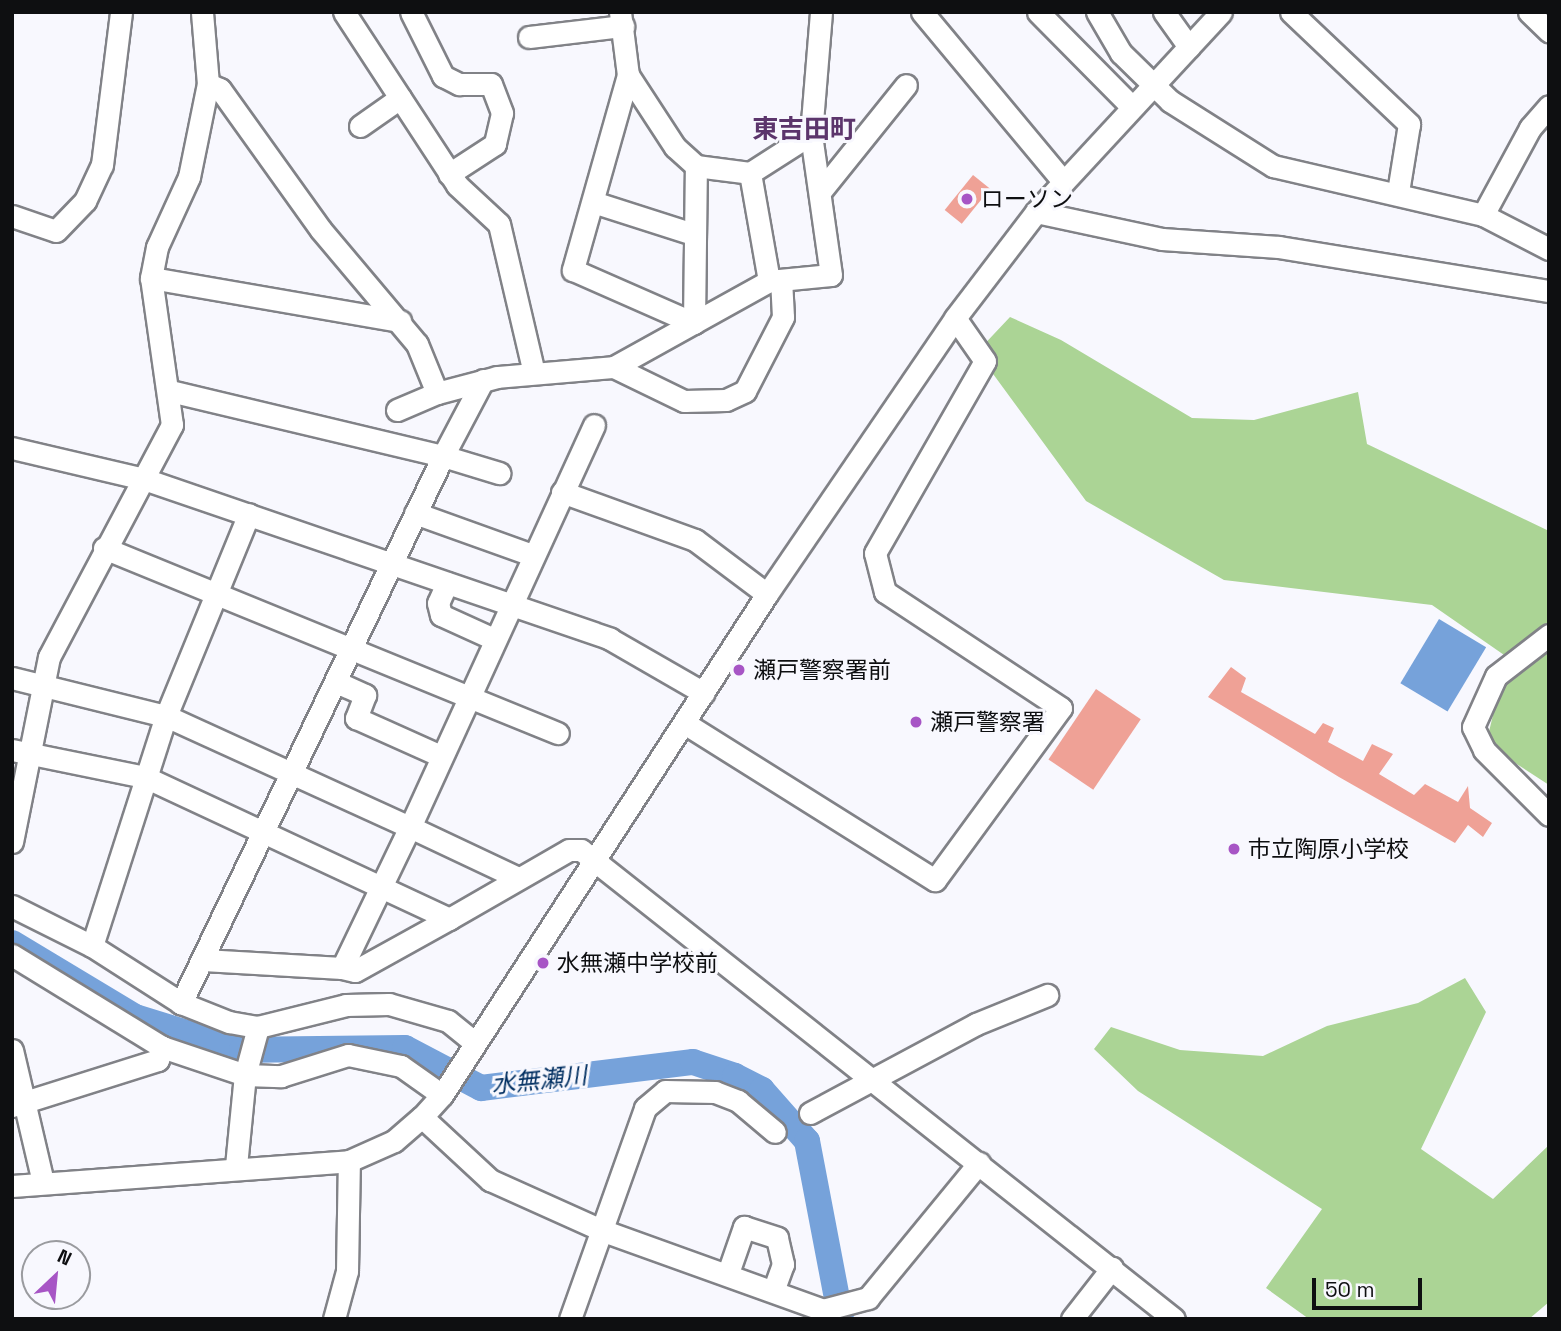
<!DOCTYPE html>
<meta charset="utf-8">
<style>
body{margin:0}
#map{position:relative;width:1561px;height:1331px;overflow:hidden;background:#f8f8fe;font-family:"Space Grotesk","Noto Sans JP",sans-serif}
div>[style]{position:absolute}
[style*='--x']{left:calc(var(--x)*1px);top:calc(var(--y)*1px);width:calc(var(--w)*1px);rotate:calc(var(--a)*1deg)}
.forest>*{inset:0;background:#abd495}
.water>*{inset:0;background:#76a2da;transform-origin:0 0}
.river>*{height:26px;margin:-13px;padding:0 13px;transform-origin:13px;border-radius:13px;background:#76a2da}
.building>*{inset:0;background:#efa196;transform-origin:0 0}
.roads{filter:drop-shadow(2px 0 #818287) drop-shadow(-2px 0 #818287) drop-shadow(0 2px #818287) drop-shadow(0 -2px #818287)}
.minor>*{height:21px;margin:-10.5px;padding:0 10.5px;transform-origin:10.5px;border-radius:10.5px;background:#fff}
.dots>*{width:19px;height:19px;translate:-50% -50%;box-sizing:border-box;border:4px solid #f8f8fe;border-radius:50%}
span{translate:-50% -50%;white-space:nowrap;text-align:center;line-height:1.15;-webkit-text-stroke:6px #f8f8fe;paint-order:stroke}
.poi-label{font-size:23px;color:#0e0f11}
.left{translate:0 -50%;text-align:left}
.water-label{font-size:24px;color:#012f61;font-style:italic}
.quarter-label{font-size:26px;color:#5c356c;font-weight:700}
.frame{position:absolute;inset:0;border:14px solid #0e0f11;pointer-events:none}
.north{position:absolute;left:21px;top:1240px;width:70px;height:70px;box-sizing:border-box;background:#f8f8fe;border:2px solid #9a9b9f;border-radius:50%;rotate:26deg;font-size:19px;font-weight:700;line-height:28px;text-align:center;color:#0e0f11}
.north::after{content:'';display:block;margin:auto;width:24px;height:32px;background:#a755c5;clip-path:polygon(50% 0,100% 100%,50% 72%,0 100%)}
.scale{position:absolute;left:1312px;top:1278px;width:110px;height:32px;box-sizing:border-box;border:4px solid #0e0f11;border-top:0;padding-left:9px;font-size:21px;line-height:24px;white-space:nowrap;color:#0e0f11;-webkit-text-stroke:5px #f8f8fe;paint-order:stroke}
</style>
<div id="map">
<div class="forest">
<i style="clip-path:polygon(1010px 317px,1061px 340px,1192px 418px,1254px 420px,1358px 392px,1367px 444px,1549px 531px,1549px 785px,1486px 744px,1507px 657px,1432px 605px,1224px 580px,1086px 501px,977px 352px)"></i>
<i style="clip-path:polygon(1465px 978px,1486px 1012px,1421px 1149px,1493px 1199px,1549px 1145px,1549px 1302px,1529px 1319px,1309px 1319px,1266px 1288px,1322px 1209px,1138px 1091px,1094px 1049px,1111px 1027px,1180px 1050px,1263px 1056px,1327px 1026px,1418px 1003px)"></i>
</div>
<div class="water">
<i style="left:1439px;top:619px;width:55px;height:75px;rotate:31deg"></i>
</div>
<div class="river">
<i style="--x:12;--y:943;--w:144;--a:31"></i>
<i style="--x:135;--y:1017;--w:112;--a:17.1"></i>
<i style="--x:242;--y:1050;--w:163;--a:-0.7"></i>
<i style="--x:405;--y:1048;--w:86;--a:27.8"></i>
<i style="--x:481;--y:1088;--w:214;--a:-7"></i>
<i style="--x:693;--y:1062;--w:44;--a:18.4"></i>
<i style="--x:735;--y:1076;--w:30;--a:27"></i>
<i style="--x:762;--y:1090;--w:68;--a:48.6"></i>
<i style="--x:807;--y:1141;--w:181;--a:79.2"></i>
</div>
<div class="building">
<i style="left:973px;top:175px;width:22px;height:45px;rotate:39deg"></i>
<i style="clip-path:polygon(1231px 667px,1246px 678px,1241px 692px,1315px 734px,1323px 723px,1334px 728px,1328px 742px,1363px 761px,1372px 744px,1393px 754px,1379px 774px,1414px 795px,1425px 784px,1458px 802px,1468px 786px,1470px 808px,1492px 823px,1483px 837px,1468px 825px,1455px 843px,1339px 777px,1208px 697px)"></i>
<i style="left:1096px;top:689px;width:54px;height:85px;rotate:34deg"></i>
</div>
<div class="roads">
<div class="minor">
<i style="--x:344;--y:12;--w:207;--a:56.8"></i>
<i style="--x:457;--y:185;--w:57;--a:42.9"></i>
<i style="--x:499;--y:224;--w:153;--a:76.8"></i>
<i style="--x:411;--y:12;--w:72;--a:63.4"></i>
<i style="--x:443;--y:76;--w:18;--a:27"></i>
<i style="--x:459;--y:84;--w:32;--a:0"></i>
<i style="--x:491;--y:84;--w:31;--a:69"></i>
<i style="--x:502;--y:113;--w:32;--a:103"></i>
<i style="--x:495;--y:144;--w:55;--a:146.9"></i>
<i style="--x:620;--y:12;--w:64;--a:82.8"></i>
<i style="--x:628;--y:75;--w:86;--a:56.9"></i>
<i style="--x:675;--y:147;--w:28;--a:42"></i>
<i style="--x:696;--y:166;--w:54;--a:7.4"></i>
<i style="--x:750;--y:173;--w:72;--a:-32.6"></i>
<i style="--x:922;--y:12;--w:220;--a:50.2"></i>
<i style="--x:1038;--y:12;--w:134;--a:45.3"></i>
<i style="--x:1097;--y:12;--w:48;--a:59.7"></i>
<i style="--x:1121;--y:53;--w:69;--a:44.4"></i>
<i style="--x:1170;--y:101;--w:122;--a:32.3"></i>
<i style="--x:1273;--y:166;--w:216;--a:13.1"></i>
<i style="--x:1483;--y:215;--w:74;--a:27.3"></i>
<i style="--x:1164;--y:12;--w:43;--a:54.5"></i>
<i style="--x:1291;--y:12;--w:163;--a:43.5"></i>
<i style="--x:1409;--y:124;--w:69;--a:99.2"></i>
<i style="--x:1529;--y:12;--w:28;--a:44"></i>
<i style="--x:529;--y:37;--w:95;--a:-6.7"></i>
<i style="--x:628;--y:75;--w:203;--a:105.8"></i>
<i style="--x:573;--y:270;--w:132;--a:23.7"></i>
<i style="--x:208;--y:84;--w:13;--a:23"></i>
<i style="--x:220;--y:89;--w:173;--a:54.4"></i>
<i style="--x:321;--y:230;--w:149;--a:49.9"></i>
<i style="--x:417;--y:344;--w:53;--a:67.8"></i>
<i style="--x:437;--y:393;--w:62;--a:-14.9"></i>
<i style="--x:497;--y:377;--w:117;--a:-4.9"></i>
<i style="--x:614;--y:367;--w:177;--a:-29"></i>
<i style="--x:769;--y:281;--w:62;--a:-5.5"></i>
<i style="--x:831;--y:275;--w:142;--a:-98.1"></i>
<i style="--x:811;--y:134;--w:122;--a:-85.3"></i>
<i style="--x:360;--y:126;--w:49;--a:-35"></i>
<i style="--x:750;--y:173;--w:110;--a:80"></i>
<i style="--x:820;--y:192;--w:137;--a:-51.2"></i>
<i style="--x:593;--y:202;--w:105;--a:17.7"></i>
<i style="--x:1036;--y:212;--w:129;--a:12.1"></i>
<i style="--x:1162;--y:239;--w:117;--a:3.9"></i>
<i style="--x:1279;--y:247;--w:274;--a:9.3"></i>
<i style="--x:1483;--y:215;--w:99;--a:-61.6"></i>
<i style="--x:1530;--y:128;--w:29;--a:-49"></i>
<i style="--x:12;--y:216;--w:46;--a:18.8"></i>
<i style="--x:56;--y:231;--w:42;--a:-46"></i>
<i style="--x:85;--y:201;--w:40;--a:-65"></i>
<i style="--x:102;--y:165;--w:154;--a:-82.9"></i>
<i style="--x:151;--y:278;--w:253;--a:9.8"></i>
<i style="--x:694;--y:323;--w:157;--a:-89.3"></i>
<i style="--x:614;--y:367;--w:78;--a:25.9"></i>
<i style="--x:684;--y:401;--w:42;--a:-1.4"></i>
<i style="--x:726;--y:400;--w:21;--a:-25"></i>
<i style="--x:745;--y:391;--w:83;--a:-62.8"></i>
<i style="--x:783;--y:317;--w:37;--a:-93"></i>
<i style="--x:483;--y:380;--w:86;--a:117.8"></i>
<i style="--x:443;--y:456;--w:59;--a:16.9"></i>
<i style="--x:170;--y:391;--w:281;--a:13.4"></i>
<i style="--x:443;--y:456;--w:607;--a:115.59"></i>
<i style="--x:397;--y:410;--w:43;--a:-23"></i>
<i style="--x:12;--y:448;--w:136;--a:13.2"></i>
<i style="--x:144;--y:479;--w:493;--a:18.9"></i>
<i style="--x:610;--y:639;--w:108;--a:29.9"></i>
<i style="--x:562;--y:492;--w:141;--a:19.8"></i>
<i style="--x:695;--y:540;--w:90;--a:36.9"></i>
<i style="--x:415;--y:513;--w:124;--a:19.7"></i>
<i style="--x:104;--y:548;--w:490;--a:22.2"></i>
<i style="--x:447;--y:583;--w:22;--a:114"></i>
<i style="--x:438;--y:603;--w:12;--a:76"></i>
<i style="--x:441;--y:615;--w:58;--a:24.4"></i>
<i style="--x:1549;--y:635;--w:67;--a:142.3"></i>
<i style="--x:1496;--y:676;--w:56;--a:114.3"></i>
<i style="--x:1473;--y:727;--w:25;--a:64"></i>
<i style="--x:1484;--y:750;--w:92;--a:45"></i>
<i style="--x:12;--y:678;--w:159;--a:13.9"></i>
<i style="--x:166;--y:716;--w:218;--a:-67.7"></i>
<i style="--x:336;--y:682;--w:32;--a:24"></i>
<i style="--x:365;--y:695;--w:25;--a:111"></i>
<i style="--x:356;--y:718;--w:93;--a:24.1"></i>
<i style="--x:686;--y:724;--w:294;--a:32.1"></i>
<i style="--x:935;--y:880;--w:213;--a:-53.8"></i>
<i style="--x:1061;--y:708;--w:211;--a:-146.6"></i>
<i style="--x:885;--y:592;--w:40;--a:-104.4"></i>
<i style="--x:875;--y:553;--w:221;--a:-60.2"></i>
<i style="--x:985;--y:361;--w:52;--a:-124.9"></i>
<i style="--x:12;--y:750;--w:136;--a:11.5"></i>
<i style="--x:145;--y:777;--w:336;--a:25"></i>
<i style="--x:449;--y:919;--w:138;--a:-29.9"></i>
<i style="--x:569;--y:850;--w:12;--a:0"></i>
<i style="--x:581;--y:850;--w:756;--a:38.34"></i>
<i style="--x:12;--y:842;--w:189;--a:-78.7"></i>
<i style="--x:49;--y:657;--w:263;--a:-62.1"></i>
<i style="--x:172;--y:425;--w:148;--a:-98.1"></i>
<i style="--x:151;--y:278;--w:32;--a:-79"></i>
<i style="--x:157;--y:247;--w:77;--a:-65.4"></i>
<i style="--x:189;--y:177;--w:95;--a:-78.5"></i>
<i style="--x:208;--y:84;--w:72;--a:-94.8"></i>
<i style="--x:12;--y:906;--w:89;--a:26.6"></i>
<i style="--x:92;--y:946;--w:106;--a:32.6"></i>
<i style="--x:181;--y:1003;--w:52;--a:21.6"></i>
<i style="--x:229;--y:1022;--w:29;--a:10"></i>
<i style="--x:258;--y:1027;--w:91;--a:-14"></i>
<i style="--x:346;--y:1005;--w:43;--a:-1.3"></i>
<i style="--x:389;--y:1004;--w:61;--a:16.1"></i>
<i style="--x:448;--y:1021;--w:33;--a:39"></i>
<i style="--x:92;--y:946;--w:242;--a:-72.2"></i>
<i style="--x:166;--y:716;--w:268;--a:24.5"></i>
<i style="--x:410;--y:827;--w:442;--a:-65.4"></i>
<i style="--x:12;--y:955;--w:176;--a:31.5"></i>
<i style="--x:162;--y:1047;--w:88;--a:18.6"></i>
<i style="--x:245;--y:1075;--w:36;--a:2"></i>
<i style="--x:281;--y:1076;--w:70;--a:-17.4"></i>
<i style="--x:348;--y:1055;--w:54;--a:11.7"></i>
<i style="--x:401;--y:1066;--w:50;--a:35.3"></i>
<i style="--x:203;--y:960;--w:139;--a:3.3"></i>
<i style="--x:342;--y:968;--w:157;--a:-64.3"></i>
<i style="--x:410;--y:827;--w:119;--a:25.3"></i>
<i style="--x:342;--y:968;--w:13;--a:13"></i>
<i style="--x:355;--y:971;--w:107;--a:-29"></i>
<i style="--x:12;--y:1050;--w:136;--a:76.8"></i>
<i style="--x:12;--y:1106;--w:153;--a:-17.5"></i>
<i style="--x:158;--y:1060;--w:14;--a:-73"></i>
<i style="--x:810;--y:1113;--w:188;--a:-28.2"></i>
<i style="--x:976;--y:1024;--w:77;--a:-22.2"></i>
<i style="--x:422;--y:1117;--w:93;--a:42.8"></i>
<i style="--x:490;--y:1180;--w:122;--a:24.2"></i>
<i style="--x:601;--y:1230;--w:236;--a:19.8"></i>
<i style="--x:823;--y:1310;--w:47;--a:-14.9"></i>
<i style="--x:868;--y:1298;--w:175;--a:-50.6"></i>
<i style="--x:236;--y:1166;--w:91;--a:-84.4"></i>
<i style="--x:245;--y:1075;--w:50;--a:-74.8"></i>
<i style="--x:12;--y:1186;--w:338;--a:-4.2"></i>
<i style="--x:349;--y:1161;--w:49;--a:-24"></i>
<i style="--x:394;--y:1141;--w:37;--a:-41"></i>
<i style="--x:422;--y:1117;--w:30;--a:-48"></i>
<i style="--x:442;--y:1095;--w:597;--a:-57.03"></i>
<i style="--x:767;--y:594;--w:334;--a:-55.7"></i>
<i style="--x:955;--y:318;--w:133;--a:-52.6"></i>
<i style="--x:1036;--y:212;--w:272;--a:-47.2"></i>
<i style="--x:728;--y:1273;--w:49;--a:-70.8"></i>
<i style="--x:744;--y:1227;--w:35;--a:18"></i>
<i style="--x:777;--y:1238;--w:27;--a:77"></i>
<i style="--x:783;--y:1264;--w:29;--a:110"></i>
<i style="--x:334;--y:1319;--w:50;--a:-74.8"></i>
<i style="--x:347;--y:1271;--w:110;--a:-89"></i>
<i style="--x:570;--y:1319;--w:224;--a:-70.4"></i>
<i style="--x:645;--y:1108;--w:26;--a:-40"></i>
<i style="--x:665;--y:1091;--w:50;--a:1.1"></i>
<i style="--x:715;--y:1092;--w:25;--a:21"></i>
<i style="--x:738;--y:1101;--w:48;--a:40"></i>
<i style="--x:1072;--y:1319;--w:65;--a:-51.9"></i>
</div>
</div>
<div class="dots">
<i style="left:967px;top:199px;background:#a755c5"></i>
<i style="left:739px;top:670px;background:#a755c5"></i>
<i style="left:916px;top:722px;background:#a755c5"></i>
<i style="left:1234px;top:849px;background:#a755c5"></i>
<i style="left:543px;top:963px;background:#a755c5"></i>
</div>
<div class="poi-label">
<span class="left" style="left:981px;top:199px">ローソン</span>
<span class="left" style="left:753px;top:670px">瀬戸警察署前</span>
<span class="left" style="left:930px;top:722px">瀬戸警察署</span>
<span class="left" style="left:1248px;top:849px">市立陶原小学校</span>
<span class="left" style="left:557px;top:963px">水無瀬中学校前</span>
</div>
<div class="water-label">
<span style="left:539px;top:1080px;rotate:-6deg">水無瀬川</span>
</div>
<div class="quarter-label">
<span style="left:804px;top:130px">東吉田町</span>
</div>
<div class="frame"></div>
<div class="north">N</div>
<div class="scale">50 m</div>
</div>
